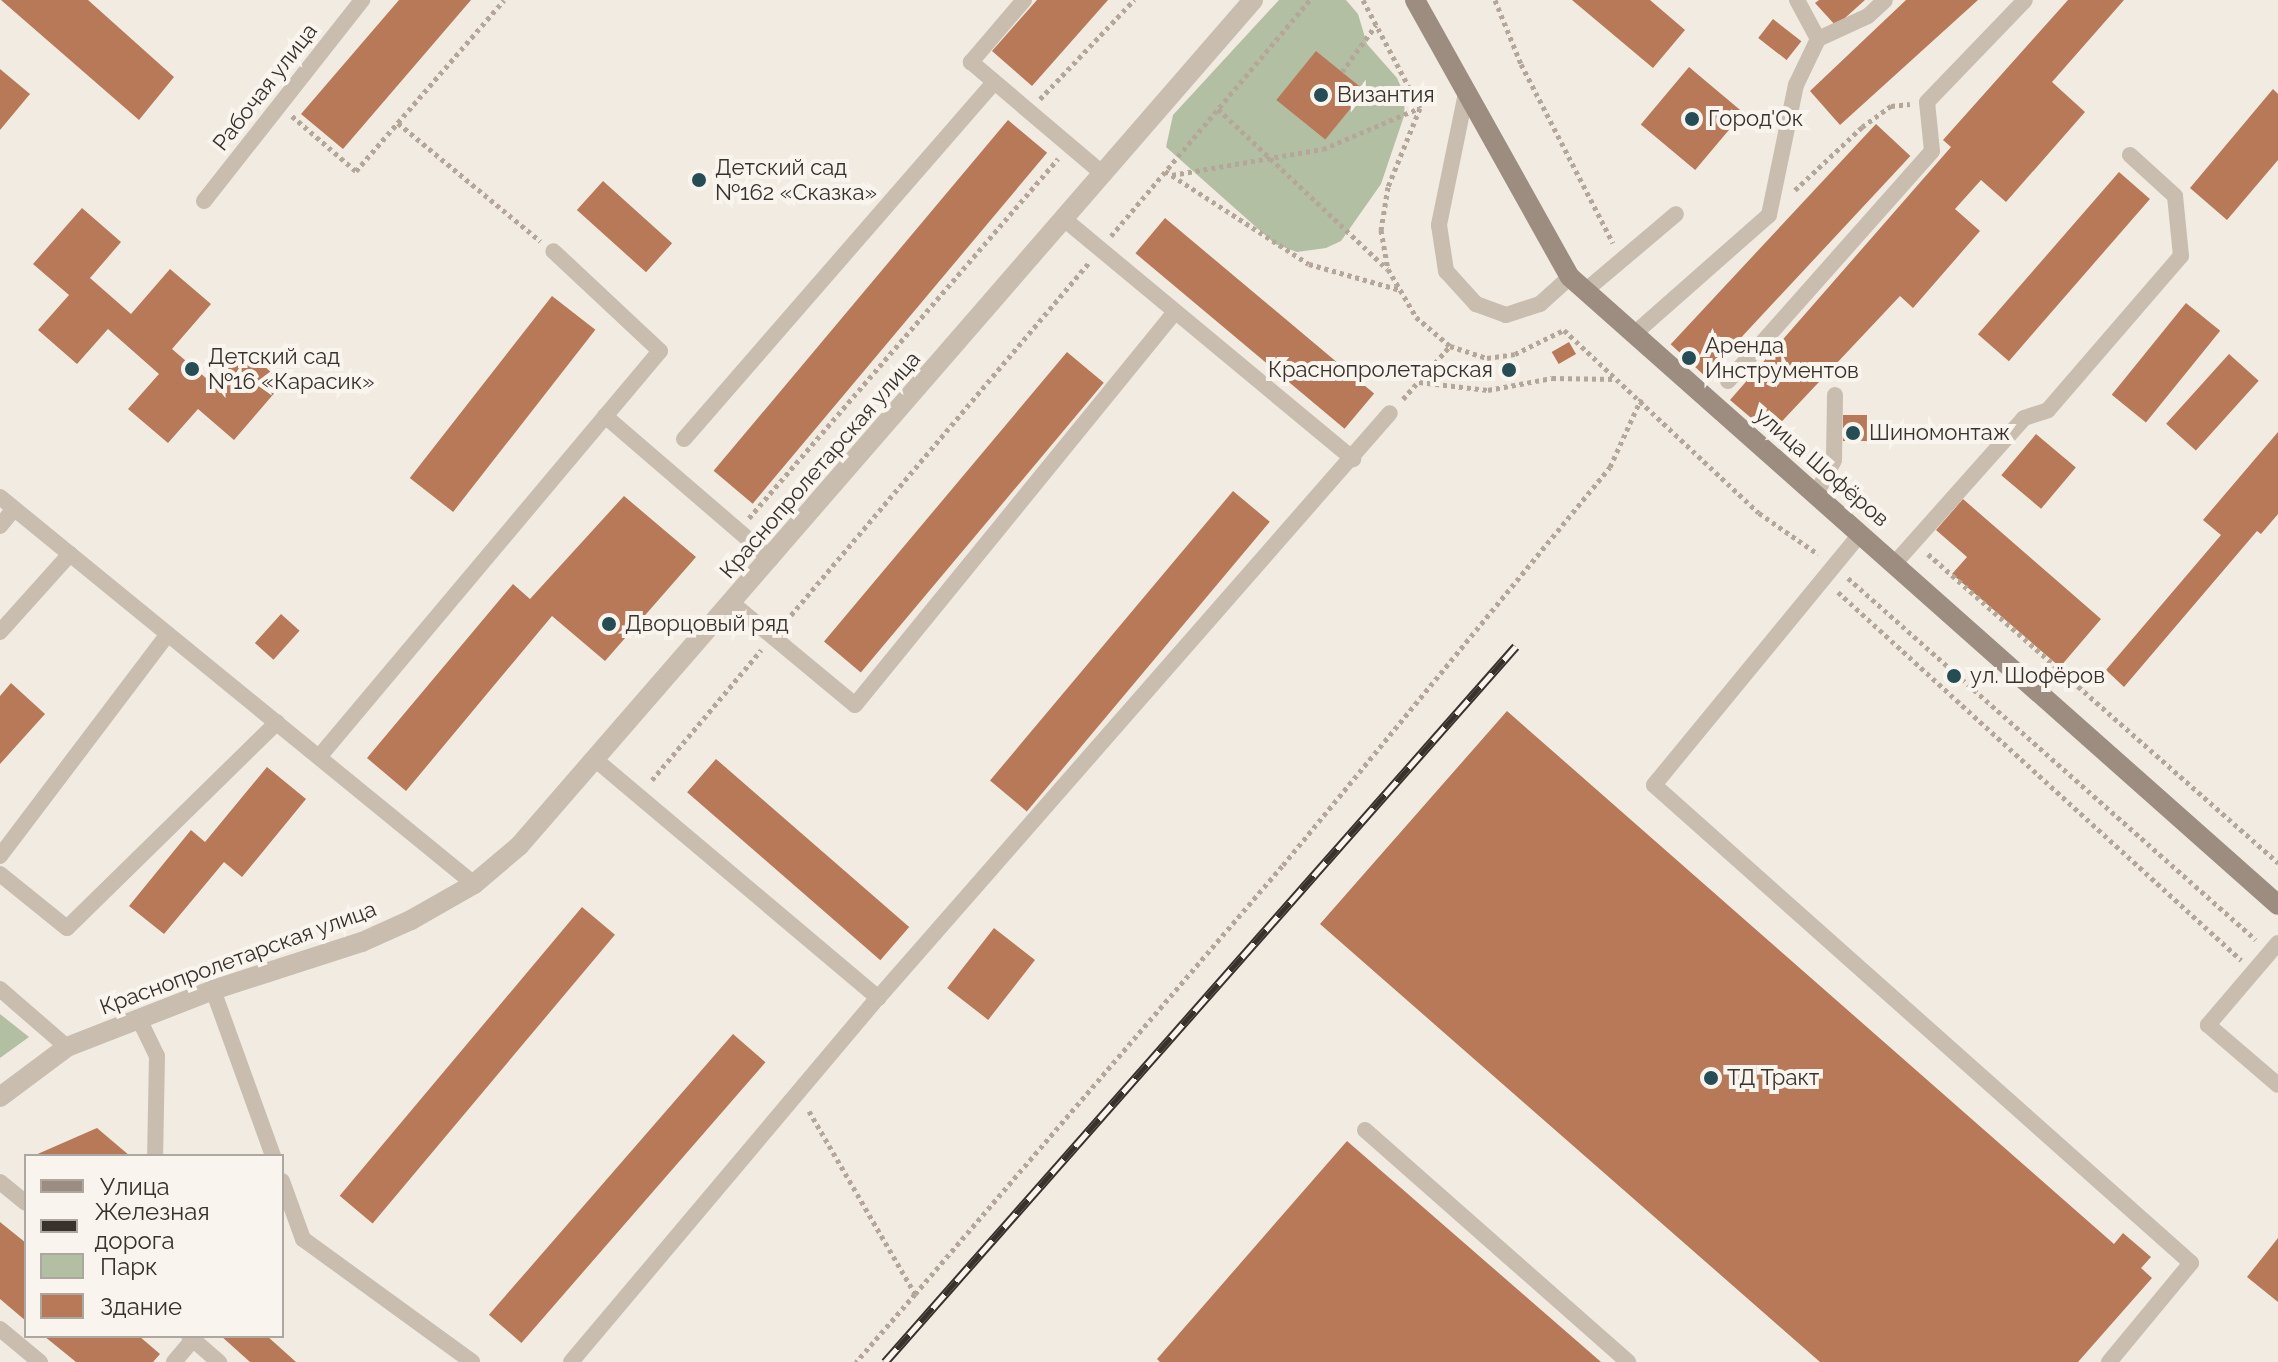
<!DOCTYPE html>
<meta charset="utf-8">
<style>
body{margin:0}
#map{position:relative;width:2278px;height:1362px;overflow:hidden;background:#f1ebe2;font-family:Raleway,sans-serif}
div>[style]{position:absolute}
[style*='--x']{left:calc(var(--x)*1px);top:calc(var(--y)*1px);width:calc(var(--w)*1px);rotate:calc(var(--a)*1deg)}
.green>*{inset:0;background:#b3bfa3}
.building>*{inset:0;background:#b87958;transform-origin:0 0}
.path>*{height:5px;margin-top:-2.5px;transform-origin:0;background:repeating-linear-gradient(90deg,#b4a799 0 4px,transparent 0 8px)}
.lane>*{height:16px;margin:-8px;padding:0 8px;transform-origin:8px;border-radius:8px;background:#c8bdaf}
.street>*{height:20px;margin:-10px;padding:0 10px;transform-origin:10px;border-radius:10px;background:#c8bdaf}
.secondary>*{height:20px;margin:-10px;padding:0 10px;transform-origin:10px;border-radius:10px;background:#9c8d80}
.rail>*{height:9px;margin-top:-4.5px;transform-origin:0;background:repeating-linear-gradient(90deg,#f9f5ee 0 18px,#38312c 0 36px);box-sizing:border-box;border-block:2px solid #38312c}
.dots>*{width:22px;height:22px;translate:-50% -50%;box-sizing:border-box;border:4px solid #f9f5ee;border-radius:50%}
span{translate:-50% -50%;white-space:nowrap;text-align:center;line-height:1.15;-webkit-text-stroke:8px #f9f5ee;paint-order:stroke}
.street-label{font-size:22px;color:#38312c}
.poi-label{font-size:22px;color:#38312c}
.left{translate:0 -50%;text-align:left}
.right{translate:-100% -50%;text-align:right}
.legend{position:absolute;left:24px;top:1154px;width:260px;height:184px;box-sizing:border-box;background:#f9f5ee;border:2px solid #aca7a0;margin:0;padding:10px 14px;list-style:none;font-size:24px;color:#38312c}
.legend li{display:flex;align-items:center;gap:16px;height:40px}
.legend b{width:40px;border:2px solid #aca7a0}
</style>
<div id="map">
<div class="green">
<i style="clip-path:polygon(1279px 0,1346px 0,1358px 14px,1367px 44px,1397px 78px,1405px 96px,1404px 116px,1381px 184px,1341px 241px,1326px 248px,1297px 252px,1275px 244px,1166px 147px,1173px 115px)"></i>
<i style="clip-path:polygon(0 1014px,29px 1037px,0 1058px)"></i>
</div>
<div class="building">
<i style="clip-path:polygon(1px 0,88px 0,174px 77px,139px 120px)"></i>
<i style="clip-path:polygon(399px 0,471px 0,343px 149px,301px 114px)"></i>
<i style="clip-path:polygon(1037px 0,1108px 0,1032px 86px,992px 51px)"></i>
<i style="clip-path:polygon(1572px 0,1650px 0,1685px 30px,1653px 68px)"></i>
<i style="clip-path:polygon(1819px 0,1865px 0,1836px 26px,1815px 3px)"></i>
<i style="clip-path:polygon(1906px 0,1978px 0,1840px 125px,1810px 91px)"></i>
<i style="clip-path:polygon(2068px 0,2124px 0,2052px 82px,2085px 112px,2006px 202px,1981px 180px,1955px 209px,1980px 231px,1913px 308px,1900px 296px,1770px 434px,1730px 400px,1951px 147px,1943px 140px)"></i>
<i style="left:1773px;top:19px;width:36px;height:24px;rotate:38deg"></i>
<i style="left:1316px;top:51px;width:63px;height:63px;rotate:39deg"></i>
<i style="left:1689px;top:67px;width:71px;height:75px;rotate:40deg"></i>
<i style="clip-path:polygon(0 69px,30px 94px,0 130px)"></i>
<i style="clip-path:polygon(2273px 89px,2278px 94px,2278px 160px,2227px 220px,2190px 188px)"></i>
<i style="left:1008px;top:120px;width:51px;height:458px;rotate:40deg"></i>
<i style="left:1876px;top:124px;width:47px;height:301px;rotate:43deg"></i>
<i style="left:2119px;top:172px;width:41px;height:215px;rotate:41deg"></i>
<i style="left:603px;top:181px;width:93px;height:39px;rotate:42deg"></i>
<i style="clip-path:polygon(82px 208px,121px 242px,90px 278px,131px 314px,170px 269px,211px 304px,172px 349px,214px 385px,245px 349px,283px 383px,234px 440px,198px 409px,168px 443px,128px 409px,159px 374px,108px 329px,77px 364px,38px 330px,69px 295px,33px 264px)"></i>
<i style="left:1165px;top:218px;width:273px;height:46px;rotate:40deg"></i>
<i style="left:552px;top:296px;width:55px;height:231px;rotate:38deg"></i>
<i style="left:2186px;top:303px;width:44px;height:118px;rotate:39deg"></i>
<i style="left:1569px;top:342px;width:14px;height:20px;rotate:60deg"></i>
<i style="left:1067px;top:352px;width:48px;height:378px;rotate:40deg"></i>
<i style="left:2229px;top:354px;width:40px;height:94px;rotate:42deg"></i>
<i style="left:1843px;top:415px;width:24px;height:26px"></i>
<i style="clip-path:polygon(2278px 432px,2278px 514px,2261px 534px,2257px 531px,2124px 687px,2106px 670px,2221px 535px,2203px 520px)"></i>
<i style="left:2036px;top:434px;width:52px;height:54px;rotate:40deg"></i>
<i style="left:1233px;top:491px;width:48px;height:378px;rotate:40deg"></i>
<i style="clip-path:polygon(624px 496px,696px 557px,605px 661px,552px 616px,406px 791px,367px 758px,513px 584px,530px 599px)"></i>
<i style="clip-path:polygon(1963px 499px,2101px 619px,2060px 667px,1952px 574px,1967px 557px,1936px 530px)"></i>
<i style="left:281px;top:614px;width:25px;height:39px;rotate:42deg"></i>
<i style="clip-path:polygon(11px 683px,45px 714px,0 764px,0 696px)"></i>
<i style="clip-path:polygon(1507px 711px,2114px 1244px,2123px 1233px,2151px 1257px,2141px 1268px,2152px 1278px,2078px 1362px,1820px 1362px,1320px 924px)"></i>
<i style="left:716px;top:759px;width:256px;height:44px;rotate:41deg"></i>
<i style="clip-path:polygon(267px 767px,306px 799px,242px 877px,224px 862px,164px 934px,129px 906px,191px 830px,205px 842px)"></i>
<i style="left:582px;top:907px;width:43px;height:377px;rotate:40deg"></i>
<i style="left:994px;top:928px;width:52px;height:76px;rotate:38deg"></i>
<i style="left:733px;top:1034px;width:43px;height:372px;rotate:41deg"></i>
<i style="clip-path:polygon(97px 1128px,130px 1156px,33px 1156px)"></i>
<i style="clip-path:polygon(1347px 1141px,1601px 1362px,1160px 1362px,1157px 1359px)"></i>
<i style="clip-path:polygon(0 1222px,26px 1243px,26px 1321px,0 1299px)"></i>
<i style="clip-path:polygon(2278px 1238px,2278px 1302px,2247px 1277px)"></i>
<i style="clip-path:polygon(44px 1336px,139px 1336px,160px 1354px,153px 1362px,76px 1362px)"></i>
<i style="clip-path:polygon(221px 1336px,267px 1336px,296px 1362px,250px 1362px)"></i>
</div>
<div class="path">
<i style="--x:1363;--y:0;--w:122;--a:62.2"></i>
<i style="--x:1495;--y:0;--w:69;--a:67.9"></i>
<i style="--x:1521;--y:64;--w:201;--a:62.8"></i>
<i style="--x:1342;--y:72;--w:58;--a:-54.1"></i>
<i style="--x:1040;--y:99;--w:137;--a:-46.5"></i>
<i style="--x:1420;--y:108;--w:85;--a:112.1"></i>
<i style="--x:1388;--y:187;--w:44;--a:99.2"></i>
<i style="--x:1381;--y:230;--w:40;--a:80"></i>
<i style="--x:1388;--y:269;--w:56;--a:59.7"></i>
<i style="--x:1416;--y:317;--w:45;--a:40.5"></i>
<i style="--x:1450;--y:346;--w:39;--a:18"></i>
<i style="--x:1487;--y:358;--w:28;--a:-8"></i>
<i style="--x:1515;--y:354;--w:55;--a:-26.1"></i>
<i style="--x:1564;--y:330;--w:267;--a:43.2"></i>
<i style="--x:1759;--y:513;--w:72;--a:34.8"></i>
<i style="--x:1218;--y:109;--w:233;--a:43.4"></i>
<i style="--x:292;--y:116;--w:84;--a:40.7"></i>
<i style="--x:356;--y:171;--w:226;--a:-49.1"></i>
<i style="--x:398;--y:123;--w:185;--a:39.7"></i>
<i style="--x:1165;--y:171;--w:171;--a:32.9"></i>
<i style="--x:1309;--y:264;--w:95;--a:15.9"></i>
<i style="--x:1172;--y:175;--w:153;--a:-9.8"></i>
<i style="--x:1323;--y:149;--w:104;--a:-23.1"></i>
<i style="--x:1795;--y:190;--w:92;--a:-43.2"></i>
<i style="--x:1862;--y:127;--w:36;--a:-36"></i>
<i style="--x:1891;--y:106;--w:19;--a:-6"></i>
<i style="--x:1111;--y:236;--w:309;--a:-49.9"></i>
<i style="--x:1419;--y:382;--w:69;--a:6.6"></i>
<i style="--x:1488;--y:390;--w:65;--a:-10.6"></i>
<i style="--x:1552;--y:378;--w:64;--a:0.9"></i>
<i style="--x:1403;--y:399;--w:71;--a:-48.4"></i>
<i style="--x:749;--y:518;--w:474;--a:-49.3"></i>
<i style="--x:1928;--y:554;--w:467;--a:41.4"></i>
<i style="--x:1848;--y:578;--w:545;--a:41.58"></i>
<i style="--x:1838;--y:592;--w:546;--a:42.4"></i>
<i style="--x:786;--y:621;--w:470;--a:-49.8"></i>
<i style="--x:652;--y:780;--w:170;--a:-50"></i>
<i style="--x:809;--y:1111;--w:211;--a:59.9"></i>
<i style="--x:915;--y:1294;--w:90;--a:130.9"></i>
<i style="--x:915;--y:1294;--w:565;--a:-49.38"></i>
<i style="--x:1283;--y:865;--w:515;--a:-50.59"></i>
<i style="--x:1610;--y:467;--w:75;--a:-65.5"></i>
</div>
<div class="lane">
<i style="--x:1024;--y:0;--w:82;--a:130.5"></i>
<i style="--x:971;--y:62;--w:173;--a:40.3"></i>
<i style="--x:1797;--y:0;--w:44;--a:61.7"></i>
<i style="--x:1465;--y:98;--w:130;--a:101.6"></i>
<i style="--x:1439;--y:225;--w:47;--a:81.3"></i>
<i style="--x:1446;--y:271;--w:45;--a:47.7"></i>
<i style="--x:1476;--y:304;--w:32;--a:20"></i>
<i style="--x:1506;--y:315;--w:36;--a:-18"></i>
<i style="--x:1540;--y:304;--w:40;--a:-42"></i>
<i style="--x:204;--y:201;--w:256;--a:-51.8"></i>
<i style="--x:1064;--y:219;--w:376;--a:39.7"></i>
<i style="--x:1585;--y:291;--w:119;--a:-40.2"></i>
<i style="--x:1634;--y:334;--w:180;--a:-41.4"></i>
<i style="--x:1769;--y:215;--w:133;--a:-78.3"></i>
<i style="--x:1796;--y:85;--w:51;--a:-64.4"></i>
<i style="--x:1818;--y:39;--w:55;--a:-24.7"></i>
<i style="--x:1868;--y:16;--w:23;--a:-43"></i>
<i style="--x:1728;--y:381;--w:307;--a:-48.4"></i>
<i style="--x:1932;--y:151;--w:49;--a:-95.8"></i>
<i style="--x:1927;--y:102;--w:141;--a:-46.1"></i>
<i style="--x:605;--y:416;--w:219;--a:40.7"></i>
<i style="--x:684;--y:439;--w:473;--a:-49"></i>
<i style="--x:1816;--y:494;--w:38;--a:-62"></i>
<i style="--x:1834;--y:460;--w:65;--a:-89.1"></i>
<i style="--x:0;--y:497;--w:612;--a:39.23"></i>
<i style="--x:0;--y:526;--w:22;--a:-51"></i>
<i style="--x:1861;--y:533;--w:326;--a:129.4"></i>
<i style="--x:1654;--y:785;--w:719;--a:41.67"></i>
<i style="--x:2191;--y:1263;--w:129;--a:129.6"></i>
<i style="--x:1895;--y:563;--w:194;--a:-48.3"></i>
<i style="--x:2024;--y:418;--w:25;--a:-18"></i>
<i style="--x:2048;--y:410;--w:203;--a:-49.2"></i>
<i style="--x:2181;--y:256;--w:60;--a:-95.7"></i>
<i style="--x:2175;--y:196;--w:61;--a:-137.7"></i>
<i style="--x:733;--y:604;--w:158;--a:39.6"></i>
<i style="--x:855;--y:705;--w:507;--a:-50.85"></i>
<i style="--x:0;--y:632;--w:105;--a:-48.1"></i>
<i style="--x:319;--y:757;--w:530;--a:-49.97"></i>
<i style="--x:660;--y:351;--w:146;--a:-136.9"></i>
<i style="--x:597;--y:761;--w:368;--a:40.1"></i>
<i style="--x:0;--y:856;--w:278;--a:-52.9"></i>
<i style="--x:0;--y:874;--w:86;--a:38.9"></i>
<i style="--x:67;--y:928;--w:294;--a:-44.4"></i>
<i style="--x:2278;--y:943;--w:108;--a:130.5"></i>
<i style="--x:2208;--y:1025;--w:92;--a:40.6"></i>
<i style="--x:0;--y:989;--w:89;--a:40.9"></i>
<i style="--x:213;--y:990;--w:177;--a:70.1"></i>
<i style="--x:139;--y:1019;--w:41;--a:64.1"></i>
<i style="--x:157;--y:1056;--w:100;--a:91.1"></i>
<i style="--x:1365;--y:1130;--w:351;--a:41.4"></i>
<i style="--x:282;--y:1181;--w:62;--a:70.1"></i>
<i style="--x:303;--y:1239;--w:209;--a:36"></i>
<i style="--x:0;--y:1182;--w:33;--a:39"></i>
<i style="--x:0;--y:1329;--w:52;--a:39.5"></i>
<i style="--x:189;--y:1336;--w:40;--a:41"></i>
<i style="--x:174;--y:1362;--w:30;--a:-50"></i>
<i style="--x:571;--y:1362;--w:476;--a:-49.9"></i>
<i style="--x:878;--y:998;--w:777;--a:-48.81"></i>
</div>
<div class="street">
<i style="--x:0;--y:1097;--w:84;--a:-36.7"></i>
<i style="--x:67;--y:1047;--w:157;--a:-21.3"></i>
<i style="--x:213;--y:990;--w:157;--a:-17.9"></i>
<i style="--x:362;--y:942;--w:54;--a:-24.2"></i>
<i style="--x:411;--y:920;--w:73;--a:-29.7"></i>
<i style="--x:474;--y:884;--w:59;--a:-40.2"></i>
<i style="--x:519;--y:846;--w:1120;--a:-49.05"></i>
</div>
<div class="secondary">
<i style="--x:1415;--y:0;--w:317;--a:60.8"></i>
<i style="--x:1570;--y:277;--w:946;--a:41.57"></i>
</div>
<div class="rail">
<i style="--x:885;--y:1362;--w:954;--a:-48.61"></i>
</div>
<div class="dots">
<i style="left:1321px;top:95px;background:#264d55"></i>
<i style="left:1692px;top:119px;background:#264d55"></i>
<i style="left:699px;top:180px;background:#264d55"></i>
<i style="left:1689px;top:358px;background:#264d55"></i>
<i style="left:192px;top:369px;background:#264d55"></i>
<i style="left:1509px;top:370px;background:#264d55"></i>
<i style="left:1853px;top:433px;background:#264d55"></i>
<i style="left:609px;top:624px;background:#264d55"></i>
<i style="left:1954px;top:676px;background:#264d55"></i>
<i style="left:1711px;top:1078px;background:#264d55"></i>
</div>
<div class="street-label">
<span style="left:265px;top:87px;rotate:-52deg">Рабочая улица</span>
<span style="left:820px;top:465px;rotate:-49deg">Краснопролетарская улица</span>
<span style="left:1822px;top:467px;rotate:41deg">улица Шофёров</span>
<span style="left:238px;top:958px;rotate:-20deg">Краснопролетарская улица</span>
</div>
<div class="poi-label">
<span class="left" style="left:1337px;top:95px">Византия</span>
<span class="left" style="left:1708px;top:119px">Город'Ок</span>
<span class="left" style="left:715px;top:180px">Детский сад<br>№162 «Сказка»</span>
<span class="left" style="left:1705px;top:358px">Аренда<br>Инструментов</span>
<span class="left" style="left:208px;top:369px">Детский сад<br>№16 «Карасик»</span>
<span class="right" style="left:1493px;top:370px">Краснопролетарская</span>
<span class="left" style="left:1869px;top:433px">Шиномонтаж</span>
<span class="left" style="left:625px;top:624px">Дворцовый ряд</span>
<span class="left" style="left:1970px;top:676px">ул. Шофёров</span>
<span class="left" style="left:1727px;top:1078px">ТД Тракт</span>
</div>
<ul class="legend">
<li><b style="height:10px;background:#9c8d80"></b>Улица</li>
<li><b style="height:10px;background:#38312c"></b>Железная дорога</li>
<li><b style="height:22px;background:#b3bfa3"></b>Парк</li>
<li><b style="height:22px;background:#b87958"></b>Здание</li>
</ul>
</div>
